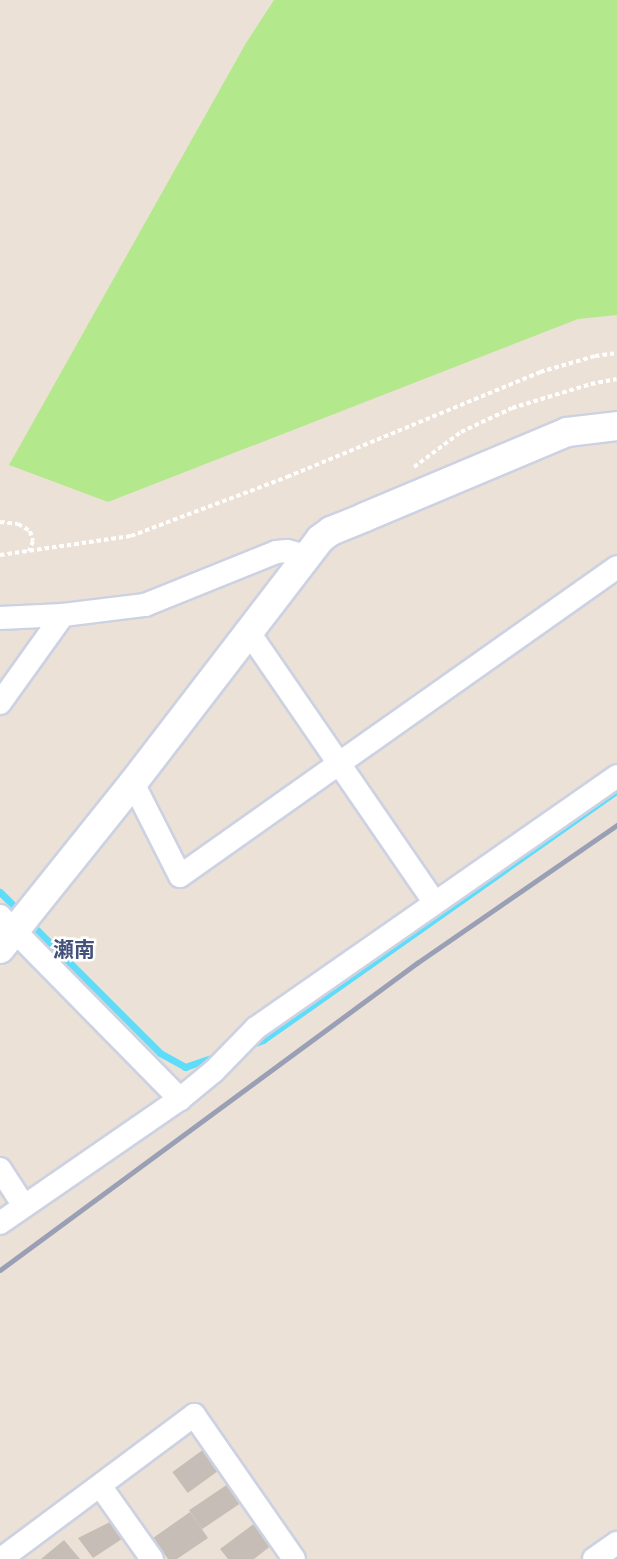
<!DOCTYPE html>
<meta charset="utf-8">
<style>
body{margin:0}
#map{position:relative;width:617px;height:1559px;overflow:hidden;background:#ece1d6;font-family:Manrope,"Noto Sans JP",sans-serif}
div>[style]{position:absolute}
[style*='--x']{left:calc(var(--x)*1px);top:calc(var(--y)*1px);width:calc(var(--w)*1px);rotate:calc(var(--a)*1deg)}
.green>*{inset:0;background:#b3e98c}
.stream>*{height:7px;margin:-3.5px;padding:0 3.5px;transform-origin:3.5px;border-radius:3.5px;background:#5dddfa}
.building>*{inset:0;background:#c6beb6;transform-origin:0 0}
.path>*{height:4px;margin-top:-2px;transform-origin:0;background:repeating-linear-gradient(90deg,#fff 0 4.5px,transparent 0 7.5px)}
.roads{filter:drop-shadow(2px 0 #ccd2e2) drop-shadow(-2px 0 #ccd2e2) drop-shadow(0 2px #ccd2e2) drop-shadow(0 -2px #ccd2e2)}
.minor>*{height:22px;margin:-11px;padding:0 11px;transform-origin:11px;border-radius:11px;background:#fff}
.tertiary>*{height:28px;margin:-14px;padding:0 14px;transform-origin:14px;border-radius:14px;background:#fff}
.rail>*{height:4.5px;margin:-2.25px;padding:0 2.25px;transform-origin:2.25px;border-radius:2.25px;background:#999fb4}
span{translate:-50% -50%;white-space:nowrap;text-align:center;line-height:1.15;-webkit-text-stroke:5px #fff;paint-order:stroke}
.quarter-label{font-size:21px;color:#44527b;font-weight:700}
</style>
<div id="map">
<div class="green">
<i style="clip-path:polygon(274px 0,617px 0,617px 315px,578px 319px,108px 502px,9px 465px,246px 43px)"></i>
</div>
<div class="stream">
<i style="--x:0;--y:892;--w:31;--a:45"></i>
<i style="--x:29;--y:922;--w:185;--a:45"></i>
<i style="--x:160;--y:1053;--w:29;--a:29"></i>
<i style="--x:185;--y:1067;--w:36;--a:-19"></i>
<i style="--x:252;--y:1044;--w:12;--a:-20"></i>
<i style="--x:263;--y:1040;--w:433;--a:-35.2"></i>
</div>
<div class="building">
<i style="left:204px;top:1449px;width:26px;height:39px;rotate:54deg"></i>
<i style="left:228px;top:1484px;width:23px;height:47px;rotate:56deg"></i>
<i style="clip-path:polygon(190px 1512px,208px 1538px,177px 1559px,168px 1559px,153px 1538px)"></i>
<i style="clip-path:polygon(114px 1520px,125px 1537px,93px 1558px,78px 1538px)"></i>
<i style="clip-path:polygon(255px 1523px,272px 1545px,254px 1559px,228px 1559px,220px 1549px)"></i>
<i style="clip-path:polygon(64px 1540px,80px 1559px,41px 1559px)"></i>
</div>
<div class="path">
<i style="--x:414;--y:467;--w:59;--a:-36.7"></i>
<i style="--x:461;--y:432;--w:56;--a:-25.2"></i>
<i style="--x:512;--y:408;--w:83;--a:-16.9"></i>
<i style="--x:591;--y:384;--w:26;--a:-11"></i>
<i style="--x:0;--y:522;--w:18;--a:6"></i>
<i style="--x:18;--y:524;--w:14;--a:30"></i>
<i style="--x:30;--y:531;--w:10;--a:73"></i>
<i style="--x:33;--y:541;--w:11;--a:112"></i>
<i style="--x:0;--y:555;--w:132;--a:-8.3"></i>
<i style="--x:131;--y:536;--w:167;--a:-20.7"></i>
<i style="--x:287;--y:477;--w:274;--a:-22.5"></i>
<i style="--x:540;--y:372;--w:57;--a:-16.2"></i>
<i style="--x:595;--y:356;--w:22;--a:-8"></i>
</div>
<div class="roads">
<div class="minor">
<i style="--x:0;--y:618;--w:63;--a:-2.7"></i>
<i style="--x:63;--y:615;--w:83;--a:-7"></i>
<i style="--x:145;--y:605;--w:141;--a:-22"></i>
<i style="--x:276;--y:552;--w:11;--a:-5"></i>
<i style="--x:287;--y:551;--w:20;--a:15"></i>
<i style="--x:250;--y:634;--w:326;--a:55.5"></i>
<i style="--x:0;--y:703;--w:108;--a:-54.4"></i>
<i style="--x:133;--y:783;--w:104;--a:63.2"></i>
<i style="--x:180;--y:876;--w:535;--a:-35.26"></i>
<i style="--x:0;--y:916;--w:257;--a:45.5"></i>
<i style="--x:0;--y:1169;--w:44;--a:57"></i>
<i style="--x:0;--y:1223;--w:219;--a:-34.6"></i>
<i style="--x:180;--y:1099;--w:44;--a:-39.5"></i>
<i style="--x:214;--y:1071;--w:60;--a:-45.7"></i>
<i style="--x:256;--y:1028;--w:440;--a:-34.9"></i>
<i style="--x:101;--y:1487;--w:88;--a:54.7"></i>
<i style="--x:1;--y:1559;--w:241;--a:-36.7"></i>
<i style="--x:194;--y:1415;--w:175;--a:55.2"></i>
<i style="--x:594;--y:1559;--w:28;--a:-35"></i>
</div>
<div class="tertiary">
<i style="--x:0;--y:949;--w:213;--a:-51.3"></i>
<i style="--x:133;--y:783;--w:307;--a:-52.5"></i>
<i style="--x:320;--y:539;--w:14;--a:-36"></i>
<i style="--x:331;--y:531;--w:37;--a:-22"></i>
<i style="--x:365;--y:517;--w:219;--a:-22.8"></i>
<i style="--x:567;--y:432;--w:50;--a:-6.8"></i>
</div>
</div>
<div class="rail">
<i style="--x:0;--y:1270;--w:518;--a:-36.36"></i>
<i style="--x:417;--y:963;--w:243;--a:-34.6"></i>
</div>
<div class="quarter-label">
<span style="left:74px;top:949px">瀬南</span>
</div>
</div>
